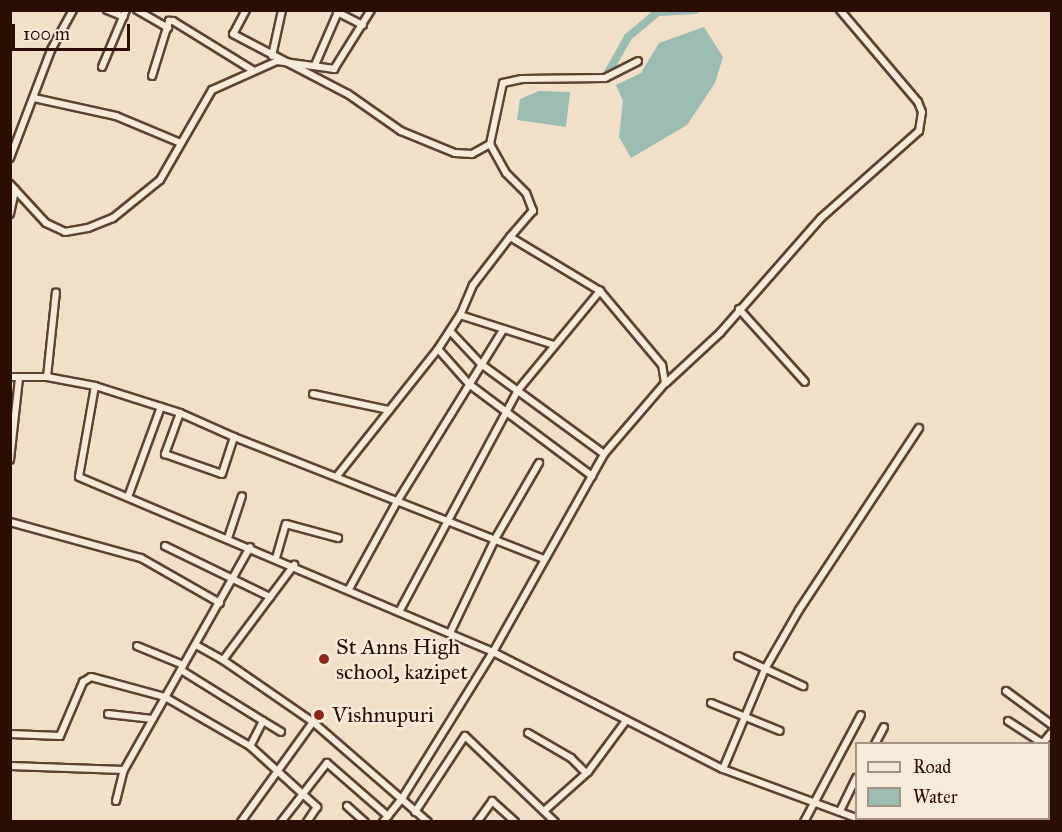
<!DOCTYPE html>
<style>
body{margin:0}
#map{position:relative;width:1062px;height:832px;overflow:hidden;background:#f1e0c7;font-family:"IM FELL Great Primer",serif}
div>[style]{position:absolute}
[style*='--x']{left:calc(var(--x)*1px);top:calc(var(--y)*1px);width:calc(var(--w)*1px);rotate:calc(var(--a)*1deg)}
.water>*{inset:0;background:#9bbdb1}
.canal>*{height:8px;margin:-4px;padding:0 4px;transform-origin:4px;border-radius:4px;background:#9bbdb1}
.roads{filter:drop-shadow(2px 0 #5d4232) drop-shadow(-2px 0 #5d4232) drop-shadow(0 2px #5d4232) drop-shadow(0 -2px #5d4232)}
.minor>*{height:6px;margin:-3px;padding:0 3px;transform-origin:3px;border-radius:3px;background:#f6ebdb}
.dots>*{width:16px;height:16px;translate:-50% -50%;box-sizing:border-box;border:3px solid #f6ebdb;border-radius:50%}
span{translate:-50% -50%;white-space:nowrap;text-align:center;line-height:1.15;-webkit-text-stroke:5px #f6ebdb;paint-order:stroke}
.poi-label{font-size:22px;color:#2c0d01}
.left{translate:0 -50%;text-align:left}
.frame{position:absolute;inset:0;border:12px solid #2c0d01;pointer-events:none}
.legend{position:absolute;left:855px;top:742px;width:195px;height:78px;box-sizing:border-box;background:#f6ebdb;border:2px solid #a59284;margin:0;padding:8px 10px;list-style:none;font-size:18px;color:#2c0d01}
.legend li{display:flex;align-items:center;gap:12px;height:30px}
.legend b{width:30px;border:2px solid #a59284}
.scale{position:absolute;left:12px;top:24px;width:118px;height:27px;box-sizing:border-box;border:3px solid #2c0d01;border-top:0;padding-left:8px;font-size:18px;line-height:21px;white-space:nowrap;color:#2c0d01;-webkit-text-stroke:4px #f6ebdb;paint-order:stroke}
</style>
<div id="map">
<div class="water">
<i style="clip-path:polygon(704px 27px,723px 57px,715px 83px,687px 125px,631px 158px,619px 137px,623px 101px,616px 85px,641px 73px,659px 43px)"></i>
<i style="clip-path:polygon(539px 91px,570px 92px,566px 127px,517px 120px,520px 99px)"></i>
</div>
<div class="canal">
<i style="--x:605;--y:78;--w:47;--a:-60.7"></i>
<i style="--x:628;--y:37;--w:39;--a:-40"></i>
<i style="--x:658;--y:12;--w:37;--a:-3"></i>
</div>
<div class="roads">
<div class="minor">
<i style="--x:107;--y:10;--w:18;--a:22"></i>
<i style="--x:137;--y:10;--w:36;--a:30"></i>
<i style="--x:246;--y:10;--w:27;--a:118"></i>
<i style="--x:233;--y:34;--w:130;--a:27.6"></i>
<i style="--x:348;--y:94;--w:65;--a:34.9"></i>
<i style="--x:401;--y:131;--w:58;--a:22.2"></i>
<i style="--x:455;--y:153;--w:17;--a:3"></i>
<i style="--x:472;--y:154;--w:21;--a:-29"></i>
<i style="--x:337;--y:12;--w:29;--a:27"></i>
<i style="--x:272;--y:56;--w:47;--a:-77.7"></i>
<i style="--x:315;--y:65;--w:58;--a:-66.5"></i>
<i style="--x:102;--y:67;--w:62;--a:-67.2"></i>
<i style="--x:152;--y:76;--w:58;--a:-72.8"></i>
<i style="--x:169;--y:21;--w:4;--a:0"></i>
<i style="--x:173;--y:21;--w:95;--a:31.7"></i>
<i style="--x:34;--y:98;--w:84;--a:12.4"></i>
<i style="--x:116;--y:116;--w:70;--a:22.6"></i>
<i style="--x:10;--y:158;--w:116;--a:-69.2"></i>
<i style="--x:51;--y:50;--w:46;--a:-61.2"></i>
<i style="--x:10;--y:184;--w:53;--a:47.3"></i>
<i style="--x:46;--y:223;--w:21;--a:25"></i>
<i style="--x:65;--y:232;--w:23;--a:-10"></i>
<i style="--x:88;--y:228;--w:27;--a:-22"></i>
<i style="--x:113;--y:218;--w:60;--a:-39"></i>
<i style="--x:160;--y:180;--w:104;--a:-60"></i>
<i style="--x:212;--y:90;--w:71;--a:-24"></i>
<i style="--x:277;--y:61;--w:58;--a:8"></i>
<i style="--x:334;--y:69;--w:70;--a:-57.9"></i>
<i style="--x:10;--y:214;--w:25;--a:-78"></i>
<i style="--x:510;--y:237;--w:35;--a:-49"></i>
<i style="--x:533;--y:211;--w:19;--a:-111"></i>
<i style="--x:526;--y:193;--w:28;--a:-135"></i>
<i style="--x:506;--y:173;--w:33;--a:-119"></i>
<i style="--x:490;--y:144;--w:62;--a:-78"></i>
<i style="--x:503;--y:83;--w:19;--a:-12"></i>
<i style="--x:522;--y:79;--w:83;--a:-0.7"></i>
<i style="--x:605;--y:78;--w:37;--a:-27"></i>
<i style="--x:739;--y:309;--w:98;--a:47.9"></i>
<i style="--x:450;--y:331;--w:45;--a:46.8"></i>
<i style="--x:481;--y:364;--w:152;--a:36.2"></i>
<i style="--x:438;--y:349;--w:47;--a:48.5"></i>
<i style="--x:469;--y:384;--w:154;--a:36.8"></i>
<i style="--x:10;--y:377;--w:37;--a:0"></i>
<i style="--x:47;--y:377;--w:49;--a:10.6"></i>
<i style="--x:95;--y:386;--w:92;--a:100"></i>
<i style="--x:79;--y:477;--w:449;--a:22.9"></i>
<i style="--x:493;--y:652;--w:258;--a:27"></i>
<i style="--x:723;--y:769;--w:142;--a:20.2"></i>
<i style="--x:47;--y:377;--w:85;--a:-84"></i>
<i style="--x:666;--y:383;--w:74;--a:-42.8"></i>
<i style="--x:720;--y:333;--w:153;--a:-48.7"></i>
<i style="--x:821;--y:218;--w:131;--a:-41.6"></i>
<i style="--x:919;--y:131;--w:19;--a:-81"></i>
<i style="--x:922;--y:112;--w:11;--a:-112"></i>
<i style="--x:918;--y:102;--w:121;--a:-130.3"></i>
<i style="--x:95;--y:386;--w:89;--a:17.6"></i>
<i style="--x:180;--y:413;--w:59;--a:24"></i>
<i style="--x:234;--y:437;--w:333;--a:21.5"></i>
<i style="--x:313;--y:394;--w:78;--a:11.9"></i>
<i style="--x:180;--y:413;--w:44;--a:110.1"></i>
<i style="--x:165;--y:454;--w:60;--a:19.3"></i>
<i style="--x:222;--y:474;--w:39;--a:-72"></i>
<i style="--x:10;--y:460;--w:82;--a:-83.7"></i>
<i style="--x:337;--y:476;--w:162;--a:-51.5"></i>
<i style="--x:438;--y:349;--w:40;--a:-57.1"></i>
<i style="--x:460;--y:315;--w:99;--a:17.7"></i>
<i style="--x:128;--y:497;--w:96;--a:-69.9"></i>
<i style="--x:10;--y:522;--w:136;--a:15.4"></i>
<i style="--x:141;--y:558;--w:91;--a:29.7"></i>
<i style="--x:228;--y:538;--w:44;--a:-71.6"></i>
<i style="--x:165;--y:546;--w:117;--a:25.9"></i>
<i style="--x:276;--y:558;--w:35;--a:-74"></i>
<i style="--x:286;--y:524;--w:54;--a:15.1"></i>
<i style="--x:349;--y:589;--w:102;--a:-61.2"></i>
<i style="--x:398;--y:500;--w:200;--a:-58.3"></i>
<i style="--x:399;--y:612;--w:252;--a:-61.8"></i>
<i style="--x:518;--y:390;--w:129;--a:-50.4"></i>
<i style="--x:450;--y:633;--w:104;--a:-64.4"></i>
<i style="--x:495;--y:539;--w:88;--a:-59.9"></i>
<i style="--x:196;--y:645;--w:31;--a:29"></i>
<i style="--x:223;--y:660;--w:119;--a:-53.2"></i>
<i style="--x:137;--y:646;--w:50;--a:22.4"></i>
<i style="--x:738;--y:656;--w:72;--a:24.8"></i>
<i style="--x:223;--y:660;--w:109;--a:34.6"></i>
<i style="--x:313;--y:722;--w:123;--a:125.8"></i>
<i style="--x:181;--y:670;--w:97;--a:31.9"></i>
<i style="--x:263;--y:721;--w:28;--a:117"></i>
<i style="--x:1006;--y:691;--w:57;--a:36.5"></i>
<i style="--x:711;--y:703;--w:74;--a:22.1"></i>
<i style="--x:108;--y:714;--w:45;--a:6.3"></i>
<i style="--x:263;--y:721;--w:21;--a:31"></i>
<i style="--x:1008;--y:721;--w:40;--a:32.9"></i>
<i style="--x:313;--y:722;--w:152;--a:41"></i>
<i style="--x:528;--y:733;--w:50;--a:30.2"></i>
<i style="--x:571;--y:758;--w:21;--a:45"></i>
<i style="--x:10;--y:734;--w:50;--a:2.3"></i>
<i style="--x:60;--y:736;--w:59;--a:-66.9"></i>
<i style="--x:83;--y:682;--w:9;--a:-32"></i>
<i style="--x:91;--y:677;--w:77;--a:15.1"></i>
<i style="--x:165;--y:697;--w:98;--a:30"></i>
<i style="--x:250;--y:746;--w:91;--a:42.3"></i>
<i style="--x:317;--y:807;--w:18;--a:124"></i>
<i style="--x:875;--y:744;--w:19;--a:-62"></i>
<i style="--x:1042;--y:744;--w:16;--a:-50"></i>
<i style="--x:10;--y:766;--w:114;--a:2"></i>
<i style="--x:723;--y:769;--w:108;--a:-67.2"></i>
<i style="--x:765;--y:669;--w:68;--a:-60"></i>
<i style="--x:799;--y:610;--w:218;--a:-56.6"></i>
<i style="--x:116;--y:801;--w:32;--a:-76"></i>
<i style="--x:124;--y:770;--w:256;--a:-60.5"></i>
<i style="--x:347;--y:806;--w:24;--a:42"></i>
<i style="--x:544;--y:811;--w:59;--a:-41.6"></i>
<i style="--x:588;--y:772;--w:62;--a:-53.5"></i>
<i style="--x:840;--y:811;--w:37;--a:-64"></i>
<i style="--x:415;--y:812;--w:91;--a:-56.7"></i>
<i style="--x:465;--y:736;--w:124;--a:43.7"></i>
<i style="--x:1010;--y:818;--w:6;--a:39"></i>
<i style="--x:281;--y:822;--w:75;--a:-52.1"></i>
<i style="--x:327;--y:763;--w:81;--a:41"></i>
<i style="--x:383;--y:822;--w:32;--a:-51"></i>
<i style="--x:403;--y:797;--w:171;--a:-58.2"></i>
<i style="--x:493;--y:652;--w:227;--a:-60.7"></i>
<i style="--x:604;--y:454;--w:94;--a:-49.3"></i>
<i style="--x:665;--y:383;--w:18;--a:-99"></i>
<i style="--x:662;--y:365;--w:97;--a:-130"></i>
<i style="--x:600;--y:291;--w:105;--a:-149"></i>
<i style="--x:510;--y:237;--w:61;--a:127.6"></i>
<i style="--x:473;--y:285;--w:33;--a:113"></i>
<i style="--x:477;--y:822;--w:26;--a:-54"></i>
<i style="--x:492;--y:801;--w:31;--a:42"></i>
<i style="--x:804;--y:822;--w:121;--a:-62"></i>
<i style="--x:861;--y:822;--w:1;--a:-45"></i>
<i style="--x:901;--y:822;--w:4;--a:-76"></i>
</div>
</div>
<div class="dots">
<i style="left:324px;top:659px;background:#8f2418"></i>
<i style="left:319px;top:715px;background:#8f2418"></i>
</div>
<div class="poi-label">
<span class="left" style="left:336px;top:659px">St Anns High<br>school, kazipet</span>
<span class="left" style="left:332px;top:715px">Vishnupuri</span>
</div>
<div class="frame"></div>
<ul class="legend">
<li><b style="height:8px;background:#f6ebdb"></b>Road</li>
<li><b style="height:16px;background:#9bbdb1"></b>Water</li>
</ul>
<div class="scale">100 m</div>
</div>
